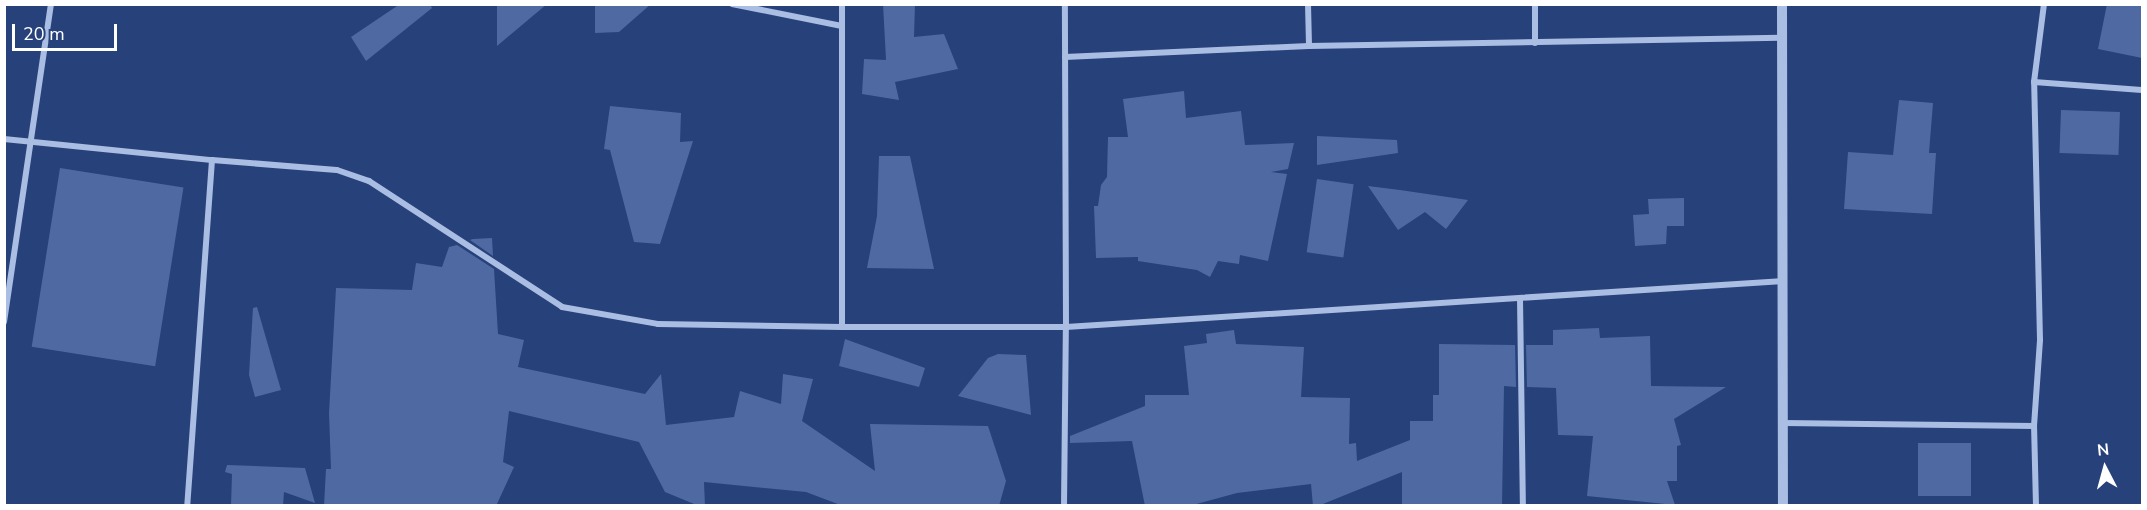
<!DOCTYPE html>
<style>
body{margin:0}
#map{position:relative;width:2147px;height:510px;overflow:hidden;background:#27417a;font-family:"Nunito Sans",sans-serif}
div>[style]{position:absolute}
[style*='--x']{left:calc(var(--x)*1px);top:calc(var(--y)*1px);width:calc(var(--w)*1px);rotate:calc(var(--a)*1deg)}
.building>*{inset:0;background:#4f6aa3;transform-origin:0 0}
.minor>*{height:6px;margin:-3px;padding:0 3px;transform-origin:3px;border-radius:3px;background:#aabde3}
.tertiary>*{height:10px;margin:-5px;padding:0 5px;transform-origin:5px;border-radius:5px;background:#aabde3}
span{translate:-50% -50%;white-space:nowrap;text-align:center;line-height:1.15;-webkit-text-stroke:6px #27417a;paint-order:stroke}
.frame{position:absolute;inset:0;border:6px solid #fff;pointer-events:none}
.north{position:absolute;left:2075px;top:438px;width:60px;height:60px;-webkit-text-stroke:4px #27417a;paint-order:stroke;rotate:354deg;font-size:16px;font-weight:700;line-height:24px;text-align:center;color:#fff}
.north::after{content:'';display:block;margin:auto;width:21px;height:27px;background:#fff;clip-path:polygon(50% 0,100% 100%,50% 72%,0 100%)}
.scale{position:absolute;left:12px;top:24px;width:105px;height:27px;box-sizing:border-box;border:3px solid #fff;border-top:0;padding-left:8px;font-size:18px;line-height:21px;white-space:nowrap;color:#fff;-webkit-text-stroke:4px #27417a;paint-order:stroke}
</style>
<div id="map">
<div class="building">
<i style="clip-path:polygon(400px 4px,430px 4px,432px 8px,366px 61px,351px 37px)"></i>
<i style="clip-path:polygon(497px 4px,547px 4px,497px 46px)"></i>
<i style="clip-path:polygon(595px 4px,651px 4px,619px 32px,595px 33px)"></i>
<i style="clip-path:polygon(883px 4px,915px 4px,914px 37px,944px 34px,958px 69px,895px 82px,899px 100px,862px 94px,864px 59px,886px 60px)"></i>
<i style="clip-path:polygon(2107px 4px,2142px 4px,2142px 58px,2098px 49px)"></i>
<i style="clip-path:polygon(1184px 91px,1186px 118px,1241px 111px,1245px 145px,1294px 143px,1288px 169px,1271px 172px,1287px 174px,1268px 261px,1240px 255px,1239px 264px,1218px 261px,1210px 277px,1197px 270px,1138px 261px,1138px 257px,1096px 258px,1094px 206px,1098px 206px,1101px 185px,1107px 177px,1108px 137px,1128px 137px,1123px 99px)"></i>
<i style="clip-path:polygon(1899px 100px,1933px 103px,1929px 153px,1936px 153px,1932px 214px,1844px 209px,1848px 152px,1893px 155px)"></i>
<i style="clip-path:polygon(610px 106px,681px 113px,680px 142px,693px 141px,660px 244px,634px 242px,610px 150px,604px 149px)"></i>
<i style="left:2061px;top:110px;width:59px;height:43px;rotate:2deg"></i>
<i style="clip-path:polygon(1317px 136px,1397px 140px,1398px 153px,1317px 165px)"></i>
<i style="clip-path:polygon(879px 156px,910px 156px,934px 269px,867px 268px,877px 216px)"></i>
<i style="left:60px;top:168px;width:125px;height:181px;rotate:9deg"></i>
<i style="left:1317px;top:179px;width:37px;height:74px;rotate:8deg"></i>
<i style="clip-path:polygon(1368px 186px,1400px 190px,1468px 200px,1446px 229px,1425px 212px,1398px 230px)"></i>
<i style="clip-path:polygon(1684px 198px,1684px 226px,1667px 226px,1666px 244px,1635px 246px,1633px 215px,1649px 214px,1648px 199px)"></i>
<i style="clip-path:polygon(492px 238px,493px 256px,470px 240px,473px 239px)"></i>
<i style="clip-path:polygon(457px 245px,494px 269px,498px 334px,524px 340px,518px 367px,645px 394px,661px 374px,666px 425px,734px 417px,740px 391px,781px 404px,783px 374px,813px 379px,802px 421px,875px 471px,870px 424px,988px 426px,1006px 481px,999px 506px,843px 506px,806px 492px,704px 482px,705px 506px,699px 506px,665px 492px,639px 442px,509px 411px,503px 462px,514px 467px,496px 506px,324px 506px,326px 469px,331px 469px,329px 413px,336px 288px,412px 290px,416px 263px,442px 267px,449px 247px)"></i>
<i style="clip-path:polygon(257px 307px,281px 390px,255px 397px,249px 375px,253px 308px)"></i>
<i style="clip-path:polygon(1599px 328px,1600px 338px,1650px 336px,1651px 386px,1726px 387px,1674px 419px,1681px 445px,1677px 446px,1677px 481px,1667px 481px,1675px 505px,1587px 496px,1593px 436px,1558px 435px,1556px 388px,1527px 387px,1526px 345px,1553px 345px,1553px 330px)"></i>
<i style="clip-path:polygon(1234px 330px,1236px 344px,1304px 347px,1301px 397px,1350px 398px,1349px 444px,1356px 443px,1357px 461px,1410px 440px,1410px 421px,1433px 421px,1433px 395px,1439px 395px,1439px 344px,1515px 345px,1516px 387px,1504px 386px,1502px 506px,1402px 506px,1402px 472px,1318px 506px,1313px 506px,1311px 484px,1237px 493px,1189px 506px,1145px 506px,1132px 441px,1070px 443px,1070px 436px,1145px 406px,1145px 395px,1189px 395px,1184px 346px,1207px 343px,1206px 334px)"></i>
<i style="clip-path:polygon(845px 339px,925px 368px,919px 387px,839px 366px)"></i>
<i style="clip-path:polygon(998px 354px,1026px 355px,1031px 415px,958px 396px,988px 358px)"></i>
<i style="left:1918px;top:443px;width:53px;height:53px"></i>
<i style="clip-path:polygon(227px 465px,305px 468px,315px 503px,284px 492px,283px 506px,231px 506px,232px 474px,225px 472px)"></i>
</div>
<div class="minor">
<i style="--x:732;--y:4;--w:112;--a:11.3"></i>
<i style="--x:842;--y:4;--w:323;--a:90"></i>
<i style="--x:842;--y:327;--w:224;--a:0"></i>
<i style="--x:1066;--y:327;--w:323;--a:-90.2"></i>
<i style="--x:1308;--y:4;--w:42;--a:88.6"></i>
<i style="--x:1309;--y:46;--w:473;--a:-1"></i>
<i style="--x:1535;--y:4;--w:39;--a:90"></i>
<i style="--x:1065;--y:57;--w:244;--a:-2.6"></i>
<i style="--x:2034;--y:82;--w:108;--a:4.2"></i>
<i style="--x:4;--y:139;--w:209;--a:5.8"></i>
<i style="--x:212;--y:160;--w:347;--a:94.1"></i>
<i style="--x:212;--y:160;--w:125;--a:4.6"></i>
<i style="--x:337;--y:170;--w:34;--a:19"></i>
<i style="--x:369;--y:181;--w:230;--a:33.1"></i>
<i style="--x:562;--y:307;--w:97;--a:10"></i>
<i style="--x:658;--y:324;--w:184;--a:0.9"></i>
<i style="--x:1520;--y:298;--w:208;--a:89.2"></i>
<i style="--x:4;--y:322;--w:321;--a:-81.6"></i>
<i style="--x:1783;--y:423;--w:251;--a:0.7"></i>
<i style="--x:1064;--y:506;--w:179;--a:-89.4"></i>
<i style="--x:1066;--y:327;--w:719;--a:-3.67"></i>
<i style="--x:2036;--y:506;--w:80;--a:-91.4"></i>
<i style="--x:2034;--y:426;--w:86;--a:-86"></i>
<i style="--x:2040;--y:340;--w:258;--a:-91.3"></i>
<i style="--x:2034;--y:82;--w:79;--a:-82.7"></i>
</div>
<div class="tertiary">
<i style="--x:1782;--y:4;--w:502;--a:89.89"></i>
</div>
<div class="frame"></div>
<div class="north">N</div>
<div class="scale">20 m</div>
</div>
